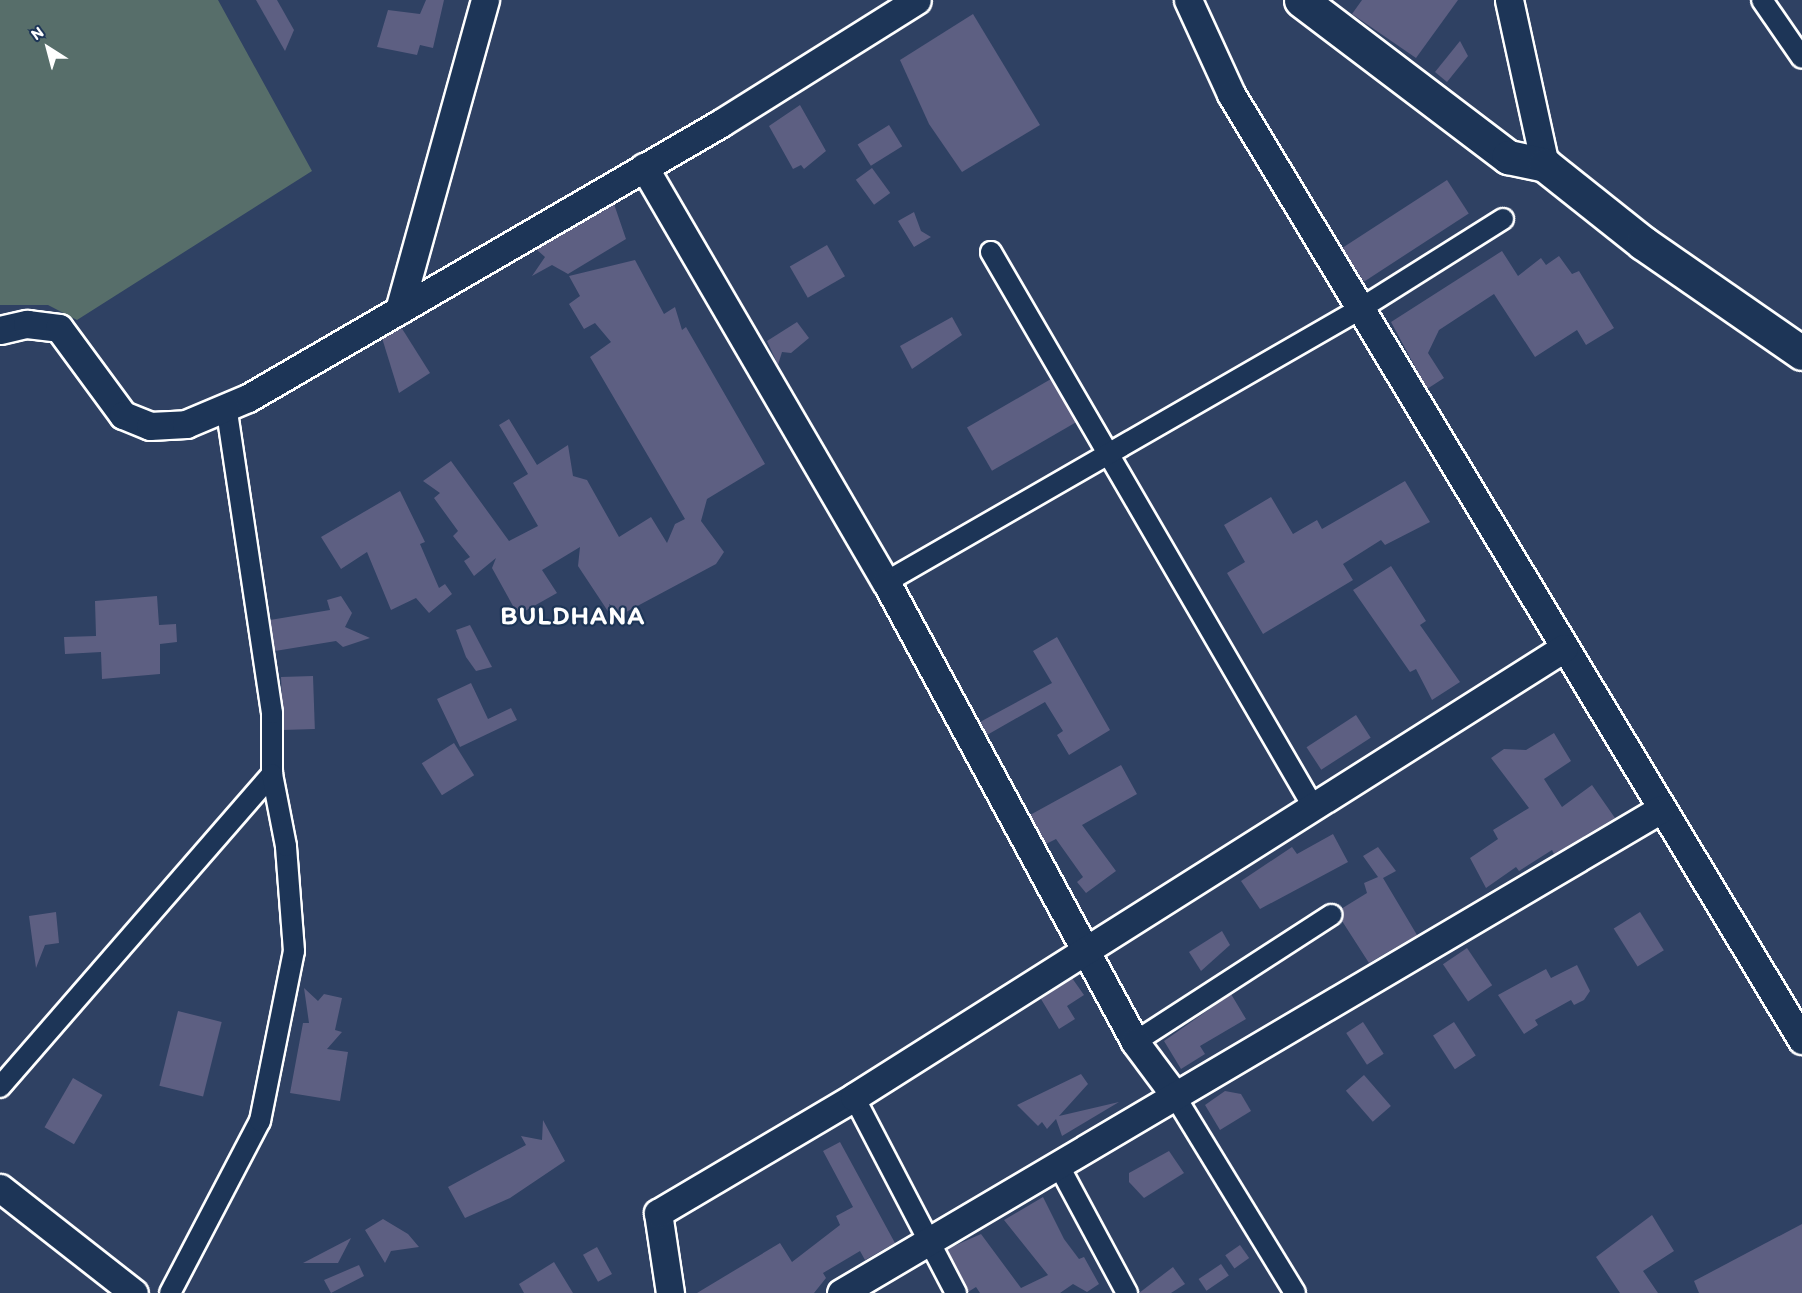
<!DOCTYPE html>
<style>
body{margin:0}
#map{position:relative;width:1802px;height:1293px;overflow:hidden;background:#2f4163;font-family:Itim,sans-serif}
div>[style]{position:absolute}
[style*='--x']{left:calc(var(--x)*1px);top:calc(var(--y)*1px);width:calc(var(--w)*1px);rotate:calc(var(--a)*1deg)}
.green>*{inset:0;background:#576e6a}
.building>*{inset:0;background:#5d5f82;transform-origin:0 0}
.roads{filter:drop-shadow(2px 0 #fff) drop-shadow(-2px 0 #fff) drop-shadow(0 2px #fff) drop-shadow(0 -2px #fff)}
.street>*{height:20px;margin:-10px;padding:0 10px;transform-origin:10px;border-radius:10px;background:#1d3557}
.secondary>*{height:27px;margin:-13.5px;padding:0 13.5px;transform-origin:13.5px;border-radius:13.5px;background:#1d3557}
.highway>*{height:33px;margin:-16.5px;padding:0 16.5px;transform-origin:16.5px;border-radius:16.5px;background:#1d3557}
span{translate:-50% -50%;white-space:nowrap;text-align:center;line-height:1.15;-webkit-text-stroke:4.5px #1d3557;paint-order:stroke}
.district-label{font-size:26px;color:#fff;font-weight:700;letter-spacing:1.5px}
.north{position:absolute;left:18px;top:18px;width:60px;height:60px;-webkit-text-stroke:4px #1d3557;paint-order:stroke;rotate:324deg;font-size:16px;font-weight:700;line-height:24px;text-align:center;color:#fff}
.north::after{content:'';display:block;margin:auto;width:21px;height:27px;background:#fff;clip-path:polygon(50% 0,100% 100%,50% 72%,0 100%)}
</style>
<div id="map">
<div class="green">
<i style="clip-path:polygon(0 0,218px 0,312px 171px,77px 320px,48px 305px,0 305px)"></i>
</div>
<div class="building">
<i style="clip-path:polygon(256px 0,277px 0,294px 30px,285px 51px)"></i>
<i style="clip-path:polygon(426px 0,444px 0,433px 48px,420px 45px,417px 55px,377px 47px,388px 10px,420px 14px)"></i>
<i style="clip-path:polygon(1362px 0,1458px 0,1416px 58px,1352px 14px)"></i>
<i style="clip-path:polygon(973px 14px,1040px 125px,962px 172px,929px 124px,900px 60px)"></i>
<i style="clip-path:polygon(1460px 41px,1468px 56px,1447px 82px,1435px 72px)"></i>
<i style="clip-path:polygon(800px 105px,826px 151px,804px 169px,801px 165px,793px 169px,769px 126px)"></i>
<i style="left:889px;top:125px;width:25px;height:37px;rotate:58deg"></i>
<i style="left:872px;top:168px;width:31px;height:20px;rotate:54deg"></i>
<i style="left:1447px;top:180px;width:40px;height:125px;rotate:57deg"></i>
<i style="clip-path:polygon(614px 204px,626px 239px,568px 274px,552px 265px,532px 276px,545px 257px,536px 249px)"></i>
<i style="clip-path:polygon(914px 212px,921px 231px,931px 237px,914px 247px,898px 221px)"></i>
<i style="left:827px;top:245px;width:36px;height:43px;rotate:60deg"></i>
<i style="clip-path:polygon(1502px 251px,1518px 276px,1541px 258px,1546px 265px,1559px 256px,1572px 274px,1579px 271px,1614px 328px,1586px 345px,1577px 330px,1535px 357px,1494px 294px,1439px 330px,1428px 353px,1444px 378px,1427px 389px,1391px 322px)"></i>
<i style="clip-path:polygon(635px 260px,664px 314px,675px 307px,682px 330px,686px 327px,765px 464px,707px 499px,701px 521px,724px 552px,716px 564px,613px 619px,578px 566px,580px 547px,542px 570px,557px 593px,518px 615px,492px 568px,496px 558px,474px 576px,464px 561px,470px 557px,453px 536px,458px 531px,434px 498px,440px 493px,423px 481px,451px 461px,509px 541px,538px 526px,513px 483px,528px 474px,499px 425px,509px 419px,537px 465px,568px 445px,573px 476px,587px 480px,619px 537px,651px 517px,667px 543px,675px 524px,685px 519px,590px 357px,611px 342px,595px 323px,584px 329px,569px 304px,580px 296px,569px 276px)"></i>
<i style="clip-path:polygon(952px 317px,962px 335px,912px 369px,900px 346px)"></i>
<i style="clip-path:polygon(797px 322px,809px 338px,791px 353px,782px 352px,778px 365px,767px 341px)"></i>
<i style="clip-path:polygon(401px 327px,430px 373px,399px 393px,382px 338px)"></i>
<i style="left:1051px;top:379px;width:50px;height:97px;rotate:60deg"></i>
<i style="clip-path:polygon(1405px 481px,1430px 522px,1385px 545px,1381px 540px,1343px 564px,1353px 580px,1263px 634px,1227px 573px,1245px 562px,1224px 525px,1271px 497px,1293px 534px,1317px 520px,1322px 529px)"></i>
<i style="clip-path:polygon(400px 491px,425px 542px,420px 544px,439px 588px,445px 584px,452px 594px,429px 613px,416px 598px,391px 610px,367px 552px,341px 569px,321px 537px)"></i>
<i style="clip-path:polygon(1391px 566px,1426px 621px,1420px 625px,1460px 682px,1432px 700px,1416px 669px,1410px 672px,1353px 590px)"></i>
<i style="clip-path:polygon(157px 596px,159px 625px,176px 624px,177px 642px,160px 644px,160px 674px,102px 679px,101px 652px,65px 654px,64px 637px,96px 636px,95px 601px)"></i>
<i style="clip-path:polygon(341px 596px,352px 613px,345px 627px,370px 638px,343px 647px,336px 641px,275px 651px,270px 620px,330px 610px,327px 600px)"></i>
<i style="clip-path:polygon(470px 625px,492px 667px,476px 671px,466px 657px,456px 630px)"></i>
<i style="clip-path:polygon(1057px 637px,1110px 730px,1069px 755px,1057px 735px,1063px 731px,1045px 702px,987px 735px,980px 722px,1052px 683px,1033px 651px)"></i>
<i style="left:313px;top:676px;width:53px;height:32px;rotate:88deg"></i>
<i style="clip-path:polygon(471px 683px,488px 719px,511px 708px,517px 720px,460px 747px,437px 699px)"></i>
<i style="left:1356px;top:715px;width:27px;height:59px;rotate:57deg"></i>
<i style="clip-path:polygon(1554px 733px,1571px 761px,1544px 779px,1562px 807px,1592px 785px,1615px 818px,1554px 854px,1552px 850px,1519px 871px,1516px 867px,1486px 888px,1470px 858px,1498px 839px,1493px 830px,1529px 808px,1491px 758px,1504px 749px,1526px 750px)"></i>
<i style="left:454px;top:743px;width:38px;height:38px;rotate:58deg"></i>
<i style="clip-path:polygon(1121px 765px,1137px 794px,1082px 825px,1116px 871px,1086px 893px,1077px 882px,1083px 877px,1056px 839px,1046px 844px,1030px 815px)"></i>
<i style="clip-path:polygon(1333px 834px,1348px 862px,1260px 909px,1241px 881px,1292px 847px,1297px 854px)"></i>
<i style="clip-path:polygon(1378px 847px,1396px 871px,1383px 878px,1417px 935px,1369px 963px,1342px 921px,1341px 909px,1367px 893px,1364px 883px,1378px 877px,1363px 856px)"></i>
<i style="clip-path:polygon(56px 912px,59px 943px,45px 945px,36px 968px,29px 916px)"></i>
<i style="left:1640px;top:912px;width:45px;height:31px;rotate:58deg"></i>
<i style="clip-path:polygon(1222px 931px,1230px 945px,1201px 971px,1189px 952px)"></i>
<i style="left:1467px;top:948px;width:45px;height:29px;rotate:56deg"></i>
<i style="clip-path:polygon(1577px 965px,1590px 991px,1584px 1000px,1574px 1005px,1571px 1000px,1535px 1020px,1538px 1025px,1524px 1034px,1498px 995px,1546px 969px,1551px 978px)"></i>
<i style="clip-path:polygon(1072px 978px,1084px 995px,1067px 1006px,1075px 1019px,1059px 1029px,1041px 999px)"></i>
<i style="clip-path:polygon(304px 988px,318px 1001px,324px 994px,342px 998px,335px 1030px,342px 1032px,327px 1049px,348px 1052px,340px 1101px,290px 1093px,303px 1023px,309px 1023px)"></i>
<i style="clip-path:polygon(1231px 994px,1246px 1019px,1200px 1046px,1205px 1054px,1181px 1069px,1164px 1041px)"></i>
<i style="left:178px;top:1011px;width:45px;height:77px;rotate:14deg"></i>
<i style="left:1363px;top:1022px;width:38px;height:20px;rotate:57deg"></i>
<i style="left:1454px;top:1022px;width:40px;height:25px;rotate:57deg"></i>
<i style="clip-path:polygon(1081px 1074px,1088px 1084px,1059px 1116px,1119px 1102px,1062px 1136px,1056px 1119px,1047px 1129px,1042px 1122px,1038px 1126px,1017px 1105px)"></i>
<i style="left:1364px;top:1075px;width:41px;height:24px;rotate:49deg"></i>
<i style="left:73px;top:1078px;width:34px;height:57px;rotate:30deg"></i>
<i style="clip-path:polygon(1225px 1091px,1241px 1094px,1251px 1111px,1220px 1130px,1205px 1105px)"></i>
<i style="clip-path:polygon(543px 1120px,565px 1161px,510px 1198px,465px 1218px,448px 1187px,526px 1145px,521px 1136px,542px 1140px)"></i>
<i style="clip-path:polygon(840px 1142px,895px 1243px,865px 1260px,860px 1251px,823px 1273px,826px 1278px,814px 1293px,697px 1293px,780px 1243px,792px 1262px,840px 1225px,836px 1216px,853px 1207px,823px 1151px)"></i>
<i style="clip-path:polygon(1169px 1151px,1184px 1173px,1144px 1198px,1129px 1182px,1129px 1173px)"></i>
<i style="clip-path:polygon(1043px 1197px,1064px 1239px,1079px 1259px,1084px 1257px,1099px 1284px,1087px 1292px,1073px 1284px,1060px 1293px,980px 1293px,976px 1287px,968px 1292px,947px 1249px,981px 1234px,1021px 1288px,1048px 1275px,1004px 1220px)"></i>
<i style="clip-path:polygon(1652px 1215px,1674px 1251px,1643px 1271px,1658px 1293px,1620px 1293px,1596px 1257px)"></i>
<i style="clip-path:polygon(383px 1219px,408px 1234px,419px 1247px,391px 1251px,385px 1263px,365px 1230px)"></i>
<i style="clip-path:polygon(1802px 1224px,1802px 1293px,1699px 1293px,1694px 1281px)"></i>
<i style="clip-path:polygon(351px 1238px,338px 1263px,303px 1263px)"></i>
<i style="left:1240px;top:1245px;width:16px;height:18px;rotate:55deg"></i>
<i style="left:597px;top:1247px;width:31px;height:16px;rotate:61deg"></i>
<i style="clip-path:polygon(554px 1262px,573px 1293px,524px 1293px,519px 1284px)"></i>
<i style="left:1221px;top:1264px;width:14px;height:27px;rotate:56deg"></i>
<i style="clip-path:polygon(359px 1265px,364px 1276px,331px 1293px,324px 1280px)"></i>
<i style="clip-path:polygon(1173px 1267px,1185px 1284px,1171px 1293px,1139px 1293px)"></i>
</div>
<div class="roads">
<div class="street">
<i style="--x:1762;--y:0;--w:70;--a:55.4"></i>
<i style="--x:991;--y:252;--w:643;--a:59.85"></i>
<i style="--x:886;--y:582;--w:547;--a:-29.94"></i>
<i style="--x:1360;--y:309;--w:169;--a:-32.2"></i>
<i style="--x:1135;--y:1042;--w:234;--a:-32.9"></i>
<i style="--x:0;--y:1087;--w:415;--a:-49"></i>
<i style="--x:272;--y:774;--w:61;--a:-90"></i>
<i style="--x:272;--y:713;--w:309;--a:-98.5"></i>
<i style="--x:1173;--y:1093;--w:234;--a:58.6"></i>
<i style="--x:854;--y:1097;--w:221;--a:62.5"></i>
<i style="--x:1060;--y:1168;--w:142;--a:61.8"></i>
<i style="--x:170;--y:1293;--w:194;--a:-62.4"></i>
<i style="--x:260;--y:1121;--w:173;--a:-78.7"></i>
<i style="--x:294;--y:951;--w:105;--a:-94.4"></i>
<i style="--x:286;--y:846;--w:73;--a:-101"></i>
</div>
<div class="secondary">
<i style="--x:1188;--y:0;--w:103;--a:65.4"></i>
<i style="--x:1231;--y:94;--w:1105;--a:58.89"></i>
<i style="--x:1509;--y:0;--w:169;--a:77.7"></i>
<i style="--x:644;--y:167;--w:480;--a:59.8"></i>
<i style="--x:886;--y:582;--w:523;--a:61.57"></i>
<i style="--x:1135;--y:1042;--w:64;--a:53.3"></i>
<i style="--x:399;--y:310;--w:322;--a:-74.5"></i>
<i style="--x:0;--y:330;--w:28;--a:-13"></i>
<i style="--x:27;--y:324;--w:32;--a:7"></i>
<i style="--x:59;--y:328;--w:108;--a:53.7"></i>
<i style="--x:123;--y:415;--w:29;--a:22"></i>
<i style="--x:150;--y:426;--w:36;--a:-3"></i>
<i style="--x:186;--y:424;--w:67;--a:-22.8"></i>
<i style="--x:248;--y:398;--w:547;--a:-30.17"></i>
<i style="--x:721;--y:123;--w:231;--a:-32.1"></i>
<i style="--x:0;--y:1188;--w:170;--a:38.1"></i>
<i style="--x:670;--y:1293;--w:81;--a:-98.5"></i>
<i style="--x:658;--y:1213;--w:228;--a:-30.6"></i>
<i style="--x:854;--y:1097;--w:840;--a:-32.31"></i>
<i style="--x:841;--y:1293;--w:952;--a:-30.55"></i>
</div>
<div class="highway">
<i style="--x:1301;--y:0;--w:260;--a:37.2"></i>
<i style="--x:1508;--y:157;--w:38;--a:12"></i>
<i style="--x:1545;--y:165;--w:125;--a:38.5"></i>
<i style="--x:1643;--y:243;--w:193;--a:34.7"></i>
</div>
</div>
<div class="district-label">
<span style="left:573px;top:616px">BULDHANA</span>
</div>
<div class="north">N</div>
</div>
